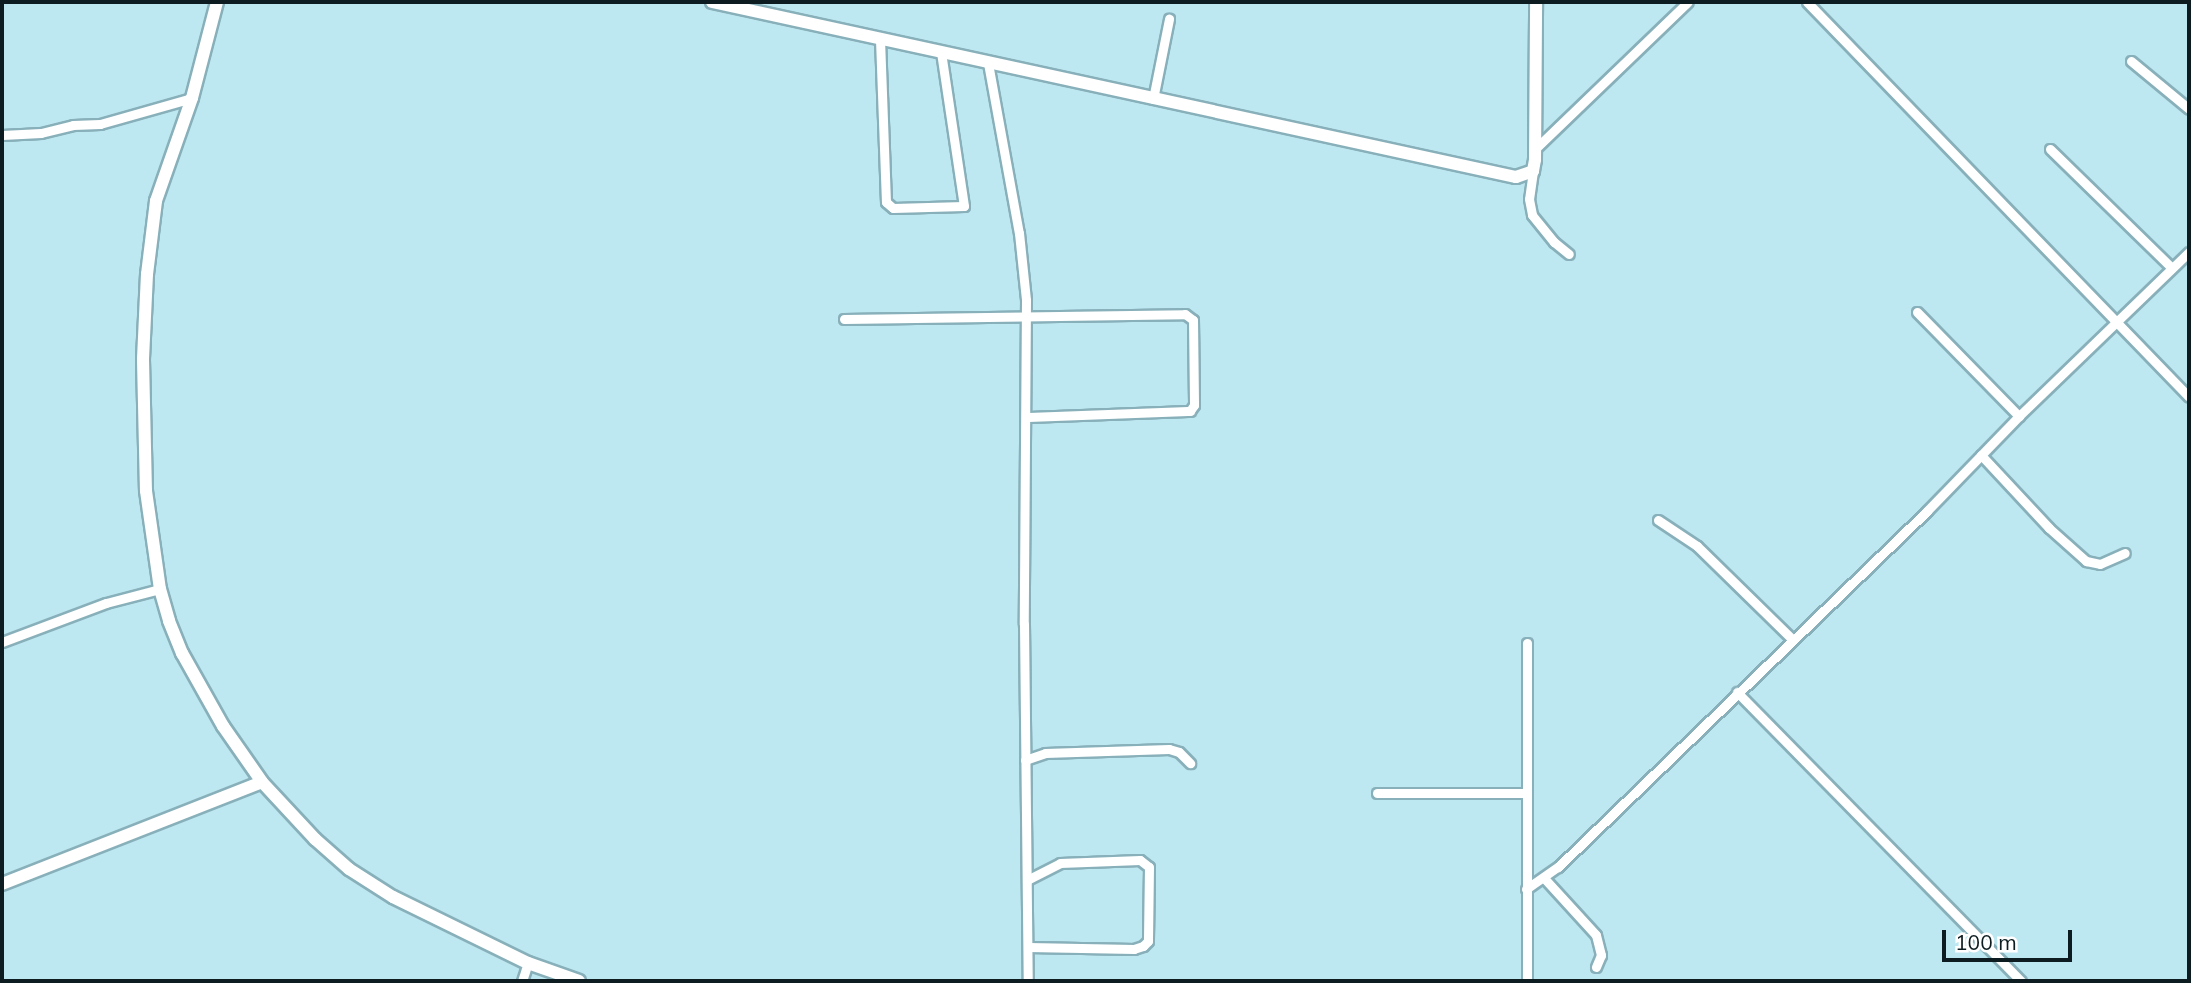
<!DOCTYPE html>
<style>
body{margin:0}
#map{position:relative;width:2191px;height:983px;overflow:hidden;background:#bde7f1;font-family:Mulish,sans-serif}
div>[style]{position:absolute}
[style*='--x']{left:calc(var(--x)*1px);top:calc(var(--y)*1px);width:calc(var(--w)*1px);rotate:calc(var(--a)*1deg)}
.roads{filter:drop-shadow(2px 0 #88b0ba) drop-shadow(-2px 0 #88b0ba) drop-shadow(0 2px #88b0ba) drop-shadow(0 -2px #88b0ba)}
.street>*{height:9px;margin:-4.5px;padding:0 4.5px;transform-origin:4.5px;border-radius:4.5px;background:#fff}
.secondary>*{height:12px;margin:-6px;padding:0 6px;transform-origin:6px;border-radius:6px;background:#fff}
span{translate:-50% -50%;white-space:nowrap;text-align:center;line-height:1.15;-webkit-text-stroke:7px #fff;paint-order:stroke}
.frame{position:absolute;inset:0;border:4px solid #0c1c20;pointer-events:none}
.scale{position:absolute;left:1942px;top:930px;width:130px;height:32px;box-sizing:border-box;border:4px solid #0c1c20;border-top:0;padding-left:9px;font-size:21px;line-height:24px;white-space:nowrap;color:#0c1c20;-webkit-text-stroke:5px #fff;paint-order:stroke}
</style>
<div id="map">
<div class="roads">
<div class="street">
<i style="--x:1807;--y:2;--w:549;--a:45.96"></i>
<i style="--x:880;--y:39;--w:163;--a:87.9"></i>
<i style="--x:886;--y:202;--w:9;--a:41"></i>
<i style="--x:893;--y:208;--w:71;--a:-1.6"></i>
<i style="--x:964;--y:206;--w:155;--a:-98.5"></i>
<i style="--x:2131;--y:61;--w:75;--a:39.6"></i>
<i style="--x:988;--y:63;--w:173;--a:79.7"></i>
<i style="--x:1019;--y:233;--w:67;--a:84"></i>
<i style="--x:1026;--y:300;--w:324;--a:90.4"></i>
<i style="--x:1024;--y:624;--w:357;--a:89.4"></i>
<i style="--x:1153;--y:99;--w:82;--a:-78.7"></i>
<i style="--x:2;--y:135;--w:39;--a:-3"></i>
<i style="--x:41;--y:133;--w:33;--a:-14"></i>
<i style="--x:73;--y:125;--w:27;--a:-2"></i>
<i style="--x:100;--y:124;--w:96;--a:-15.8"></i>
<i style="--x:1535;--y:149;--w:212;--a:-43.9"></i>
<i style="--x:2050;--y:149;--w:170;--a:44.3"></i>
<i style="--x:1533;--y:171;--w:28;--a:98"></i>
<i style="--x:1529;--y:199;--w:16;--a:79"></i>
<i style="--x:1532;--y:215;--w:35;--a:51"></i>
<i style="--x:1554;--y:242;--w:19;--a:39"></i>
<i style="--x:1917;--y:312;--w:146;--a:45.6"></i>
<i style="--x:844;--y:319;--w:341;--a:-0.8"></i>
<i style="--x:1185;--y:314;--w:10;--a:37"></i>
<i style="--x:1193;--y:320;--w:85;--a:89.3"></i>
<i style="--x:1194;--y:405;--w:7;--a:124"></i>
<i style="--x:1190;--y:411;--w:164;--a:177.9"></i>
<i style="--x:1981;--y:455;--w:100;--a:47"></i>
<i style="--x:2049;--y:528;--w:50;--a:41.7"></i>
<i style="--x:2086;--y:561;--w:14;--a:12"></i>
<i style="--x:2100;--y:564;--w:27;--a:-24"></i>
<i style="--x:1658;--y:520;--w:47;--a:33.7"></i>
<i style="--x:1697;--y:546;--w:133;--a:44.4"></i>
<i style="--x:2;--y:642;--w:111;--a:-20.6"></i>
<i style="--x:106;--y:603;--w:56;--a:-14.5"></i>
<i style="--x:1527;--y:643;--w:338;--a:90"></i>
<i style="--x:1737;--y:692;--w:405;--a:45.5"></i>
<i style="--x:1025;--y:760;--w:21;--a:-19"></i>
<i style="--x:1045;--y:753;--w:124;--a:-1.8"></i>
<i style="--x:1169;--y:749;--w:10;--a:17"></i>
<i style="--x:1179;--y:752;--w:16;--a:45"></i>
<i style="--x:1377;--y:793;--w:149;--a:0"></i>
<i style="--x:1544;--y:878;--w:77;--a:47.6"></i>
<i style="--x:1596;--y:935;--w:21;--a:76"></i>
<i style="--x:1601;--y:955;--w:13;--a:113"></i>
<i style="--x:1027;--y:880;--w:37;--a:-27"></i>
<i style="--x:1060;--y:863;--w:80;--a:-2.1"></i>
<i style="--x:1140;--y:860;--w:11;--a:38"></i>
<i style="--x:1149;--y:867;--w:74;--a:90.8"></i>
<i style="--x:1148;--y:941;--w:7;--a:135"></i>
<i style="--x:1143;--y:946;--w:9;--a:162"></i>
<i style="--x:1134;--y:949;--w:106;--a:-178.9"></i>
<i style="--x:1526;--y:889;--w:39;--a:-35"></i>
<i style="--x:1558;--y:867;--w:513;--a:-43.97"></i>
<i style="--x:1927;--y:511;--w:132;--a:-45.9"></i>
<i style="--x:2019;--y:416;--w:236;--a:-44"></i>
<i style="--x:522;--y:981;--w:19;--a:-72"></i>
</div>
<div class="secondary">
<i style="--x:217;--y:2;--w:99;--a:104.6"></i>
<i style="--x:192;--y:98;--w:109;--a:109.3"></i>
<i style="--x:156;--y:201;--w:74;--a:97"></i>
<i style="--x:147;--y:274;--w:86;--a:92.7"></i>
<i style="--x:143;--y:360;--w:131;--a:88.7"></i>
<i style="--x:146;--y:491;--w:99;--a:81.9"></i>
<i style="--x:160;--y:589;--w:33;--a:74"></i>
<i style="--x:169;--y:621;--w:35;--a:68"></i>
<i style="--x:182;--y:653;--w:84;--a:60.7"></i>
<i style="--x:223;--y:726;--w:68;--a:55.1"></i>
<i style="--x:262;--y:782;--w:78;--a:47.1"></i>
<i style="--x:315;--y:839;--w:45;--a:41.4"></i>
<i style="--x:349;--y:869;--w:52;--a:32.5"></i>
<i style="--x:393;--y:897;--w:150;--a:26.1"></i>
<i style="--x:528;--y:963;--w:54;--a:19.4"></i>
<i style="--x:712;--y:2;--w:823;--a:12.28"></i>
<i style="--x:1516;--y:177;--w:18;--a:-19"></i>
<i style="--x:1533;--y:171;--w:11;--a:-80"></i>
<i style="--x:1535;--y:160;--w:158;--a:-89.6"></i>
<i style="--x:2;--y:884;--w:279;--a:-21.4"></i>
</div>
</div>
<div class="frame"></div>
<div class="scale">100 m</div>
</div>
